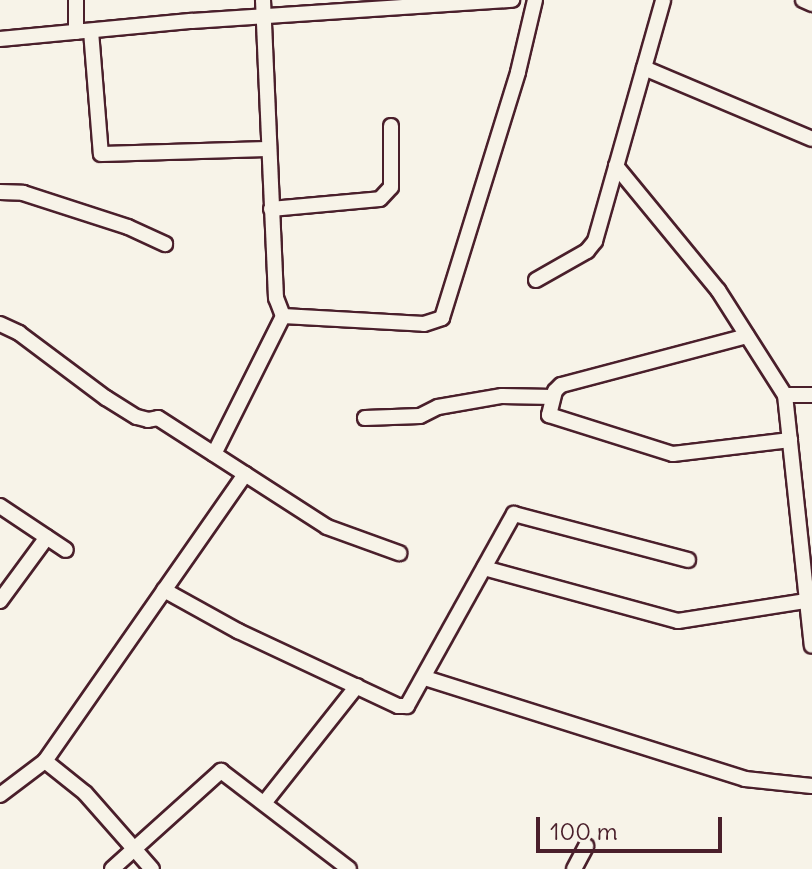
<!DOCTYPE html>
<style>
body{margin:0}
#map{position:relative;width:812px;height:869px;overflow:hidden;background:#f7f3e8;font-family:Delius,sans-serif}
div>[style]{position:absolute}
[style*='--x']{left:calc(var(--x)*1px);top:calc(var(--y)*1px);width:calc(var(--w)*1px);rotate:calc(var(--a)*1deg)}
.roads{filter:drop-shadow(2px 0 #4a1f2b) drop-shadow(-2px 0 #4a1f2b) drop-shadow(0 2px #4a1f2b) drop-shadow(0 -2px #4a1f2b)}
.street>*{height:14px;margin:-7px;padding:0 7px;transform-origin:7px;border-radius:7px;background:#f7f3e8}
span{translate:-50% -50%;white-space:nowrap;text-align:center;line-height:1.15;-webkit-text-stroke:7px #f7f3e8;paint-order:stroke}
.scale{position:absolute;left:536px;top:817px;width:186px;height:36px;box-sizing:border-box;border:4px solid #4a1f2b;border-top:0;padding-left:10px;font-size:24px;line-height:28px;white-space:nowrap;color:#4a1f2b;-webkit-text-stroke:6px #f7f3e8;paint-order:stroke}
</style>
<div id="map">
<div class="roads">
<div class="street">
<i style="--x:76;--y:0;--w:32;--a:90"></i>
<i style="--x:803;--y:0;--w:10;--a:24"></i>
<i style="--x:91;--y:31;--w:123;--a:85.4"></i>
<i style="--x:101;--y:154;--w:167;--a:-1.7"></i>
<i style="--x:0;--y:39;--w:193;--a:-5.4"></i>
<i style="--x:192;--y:21;--w:321;--a:-3.8"></i>
<i style="--x:644;--y:68;--w:182;--a:22.9"></i>
<i style="--x:616;--y:166;--w:161;--a:50.6"></i>
<i style="--x:718;--y:290;--w:125;--a:57.5"></i>
<i style="--x:785;--y:395;--w:252;--a:83.9"></i>
<i style="--x:0;--y:192;--w:23;--a:2"></i>
<i style="--x:23;--y:193;--w:110;--a:17.9"></i>
<i style="--x:128;--y:227;--w:41;--a:24.7"></i>
<i style="--x:271;--y:209;--w:109;--a:-5.2"></i>
<i style="--x:380;--y:199;--w:16;--a:-47"></i>
<i style="--x:391;--y:187;--w:61;--a:-90"></i>
<i style="--x:536;--y:280;--w:59;--a:-29.6"></i>
<i style="--x:587;--y:251;--w:13;--a:-51"></i>
<i style="--x:595;--y:241;--w:250;--a:-74.2"></i>
<i style="--x:283;--y:316;--w:141;--a:3.2"></i>
<i style="--x:424;--y:324;--w:19;--a:-18"></i>
<i style="--x:442;--y:318;--w:257;--a:-72.8"></i>
<i style="--x:518;--y:72;--w:74;--a:-76.7"></i>
<i style="--x:0;--y:324;--w:21;--a:25"></i>
<i style="--x:19;--y:333;--w:109;--a:36.8"></i>
<i style="--x:106;--y:398;--w:36;--a:32"></i>
<i style="--x:137;--y:417;--w:11;--a:15"></i>
<i style="--x:148;--y:420;--w:10;--a:-11"></i>
<i style="--x:158;--y:418;--w:201;--a:32.8"></i>
<i style="--x:327;--y:527;--w:77;--a:19.9"></i>
<i style="--x:747;--y:336;--w:192;--a:165.2"></i>
<i style="--x:561;--y:385;--w:8;--a:135"></i>
<i style="--x:555;--y:391;--w:25;--a:104"></i>
<i style="--x:549;--y:415;--w:130;--a:17.5"></i>
<i style="--x:673;--y:454;--w:118;--a:-6.8"></i>
<i style="--x:785;--y:395;--w:27;--a:0"></i>
<i style="--x:365;--y:418;--w:55;--a:-2.1"></i>
<i style="--x:420;--y:416;--w:20;--a:-27"></i>
<i style="--x:438;--y:407;--w:65;--a:-9.8"></i>
<i style="--x:502;--y:396;--w:51;--a:1.1"></i>
<i style="--x:214;--y:454;--w:154;--a:-63.4"></i>
<i style="--x:283;--y:316;--w:19;--a:-111"></i>
<i style="--x:276;--y:298;--w:298;--a:-92.5"></i>
<i style="--x:0;--y:506;--w:79;--a:33.7"></i>
<i style="--x:484;--y:568;--w:201;--a:15.3"></i>
<i style="--x:678;--y:621;--w:130;--a:-8.9"></i>
<i style="--x:164;--y:590;--w:85;--a:29"></i>
<i style="--x:238;--y:631;--w:177;--a:25.1"></i>
<i style="--x:398;--y:706;--w:9;--a:0"></i>
<i style="--x:407;--y:706;--w:220;--a:-60.9"></i>
<i style="--x:514;--y:514;--w:180;--a:14.8"></i>
<i style="--x:0;--y:601;--w:79;--a:-53.7"></i>
<i style="--x:425;--y:678;--w:336;--a:17.5"></i>
<i style="--x:745;--y:779;--w:67;--a:6"></i>
<i style="--x:45;--y:761;--w:51;--a:38.7"></i>
<i style="--x:85;--y:793;--w:101;--a:48.6"></i>
<i style="--x:0;--y:795;--w:56;--a:-37.1"></i>
<i style="--x:45;--y:761;--w:350;--a:-55.1"></i>
<i style="--x:265;--y:802;--w:148;--a:-51.6"></i>
<i style="--x:112;--y:869;--w:147;--a:-42"></i>
<i style="--x:221;--y:771;--w:161;--a:37.4"></i>
<i style="--x:574;--y:869;--w:26;--a:-62"></i>
</div>
</div>
<div class="scale">100 m</div>
</div>
